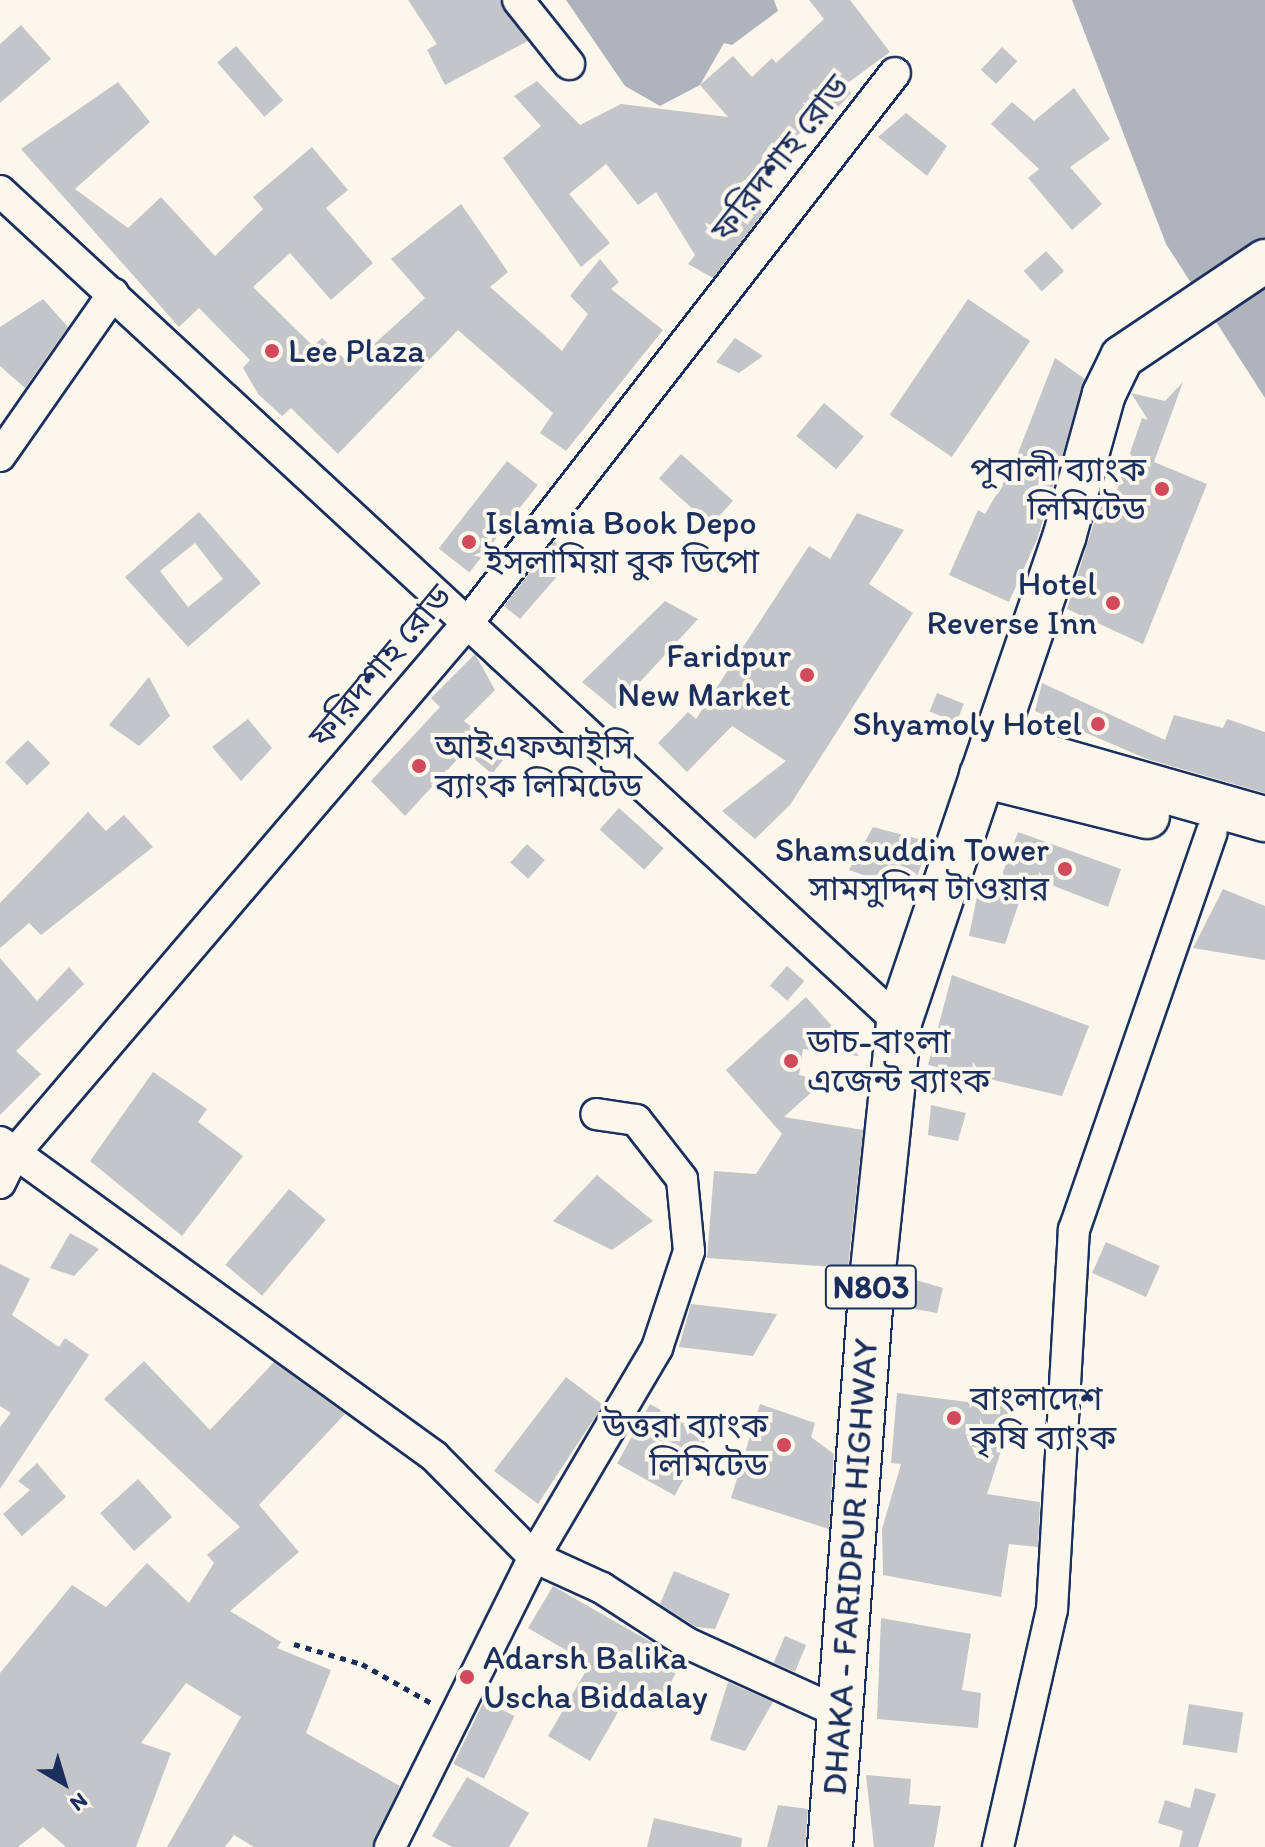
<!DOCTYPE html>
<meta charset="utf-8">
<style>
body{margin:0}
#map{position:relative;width:1265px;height:1847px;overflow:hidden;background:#fbf7ec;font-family:Itim,"Noto Sans Bengali",sans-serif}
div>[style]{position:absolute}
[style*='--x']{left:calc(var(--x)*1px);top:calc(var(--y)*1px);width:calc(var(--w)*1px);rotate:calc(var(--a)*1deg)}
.water>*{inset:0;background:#afb3bb}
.building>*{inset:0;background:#c3c5c9;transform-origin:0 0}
.path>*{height:5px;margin-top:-2.5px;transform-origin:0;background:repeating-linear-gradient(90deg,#1b2f5e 0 6px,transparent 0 12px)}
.roads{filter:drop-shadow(2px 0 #1b2f5e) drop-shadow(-2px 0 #1b2f5e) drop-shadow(0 2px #1b2f5e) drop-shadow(0 -2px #1b2f5e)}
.minor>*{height:30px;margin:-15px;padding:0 15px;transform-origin:15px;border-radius:15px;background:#fbf7ec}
.secondary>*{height:42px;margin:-21px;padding:0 21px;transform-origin:21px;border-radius:21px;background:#fbf7ec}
.trunk>*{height:44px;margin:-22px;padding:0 22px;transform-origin:22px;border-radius:22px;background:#fbf7ec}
.dots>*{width:22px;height:22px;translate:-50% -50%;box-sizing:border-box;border:4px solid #fbf7ec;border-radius:50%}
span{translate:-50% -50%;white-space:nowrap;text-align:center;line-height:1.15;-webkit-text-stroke:8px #fbf7ec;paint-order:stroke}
.shield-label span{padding:2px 6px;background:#fbf7ec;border:2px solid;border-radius:6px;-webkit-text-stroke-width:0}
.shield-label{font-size:32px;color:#1b2f5e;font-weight:700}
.street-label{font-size:34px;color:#1b2f5e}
.poi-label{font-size:34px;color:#1b2f5e}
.left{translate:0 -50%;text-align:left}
.right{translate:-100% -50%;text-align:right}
.north{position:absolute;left:24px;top:1743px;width:80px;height:80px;-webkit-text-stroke:6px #fbf7ec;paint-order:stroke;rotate:142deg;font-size:22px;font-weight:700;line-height:32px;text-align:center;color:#1b2f5e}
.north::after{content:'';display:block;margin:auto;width:28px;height:36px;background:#1b2f5e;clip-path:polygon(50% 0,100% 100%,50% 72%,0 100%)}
</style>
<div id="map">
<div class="water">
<i style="clip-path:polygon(566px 0,774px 0,778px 11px,732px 45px,724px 43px,700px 85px,660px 106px,625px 86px)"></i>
<i style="clip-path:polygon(1072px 0,1265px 0,1265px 398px,1166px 244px)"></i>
</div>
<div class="building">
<i style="clip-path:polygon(408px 0,500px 0,528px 41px,445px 85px,427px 50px,437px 44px)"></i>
<i style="clip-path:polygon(809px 0,850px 0,890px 52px,845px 85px,851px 93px,832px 114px,828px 109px,738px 186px,763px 213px,713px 278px,688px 264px,695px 255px,656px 192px,638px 205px,606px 164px,569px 194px,610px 243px,581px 267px,503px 158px,541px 126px,514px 96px,537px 81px,580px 125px,621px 104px,728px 117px,700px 85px,733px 56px,752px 77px,772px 58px,776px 63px,824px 19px)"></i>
<i style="clip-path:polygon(21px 25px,51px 59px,0 103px,0 44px)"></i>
<i style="left:236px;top:46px;width:72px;height:25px;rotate:49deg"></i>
<i style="left:1002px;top:47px;width:21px;height:31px;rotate:43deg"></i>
<i style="clip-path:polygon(118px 82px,150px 122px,75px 189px,128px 228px,161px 197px,215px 256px,263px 209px,253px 197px,312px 147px,348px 190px,326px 208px,373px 263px,331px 300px,290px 253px,253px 287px,313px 346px,322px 338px,351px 365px,425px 298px,391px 259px,461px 204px,508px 272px,490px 287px,562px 351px,588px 314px,570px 296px,600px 259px,619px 282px,611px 289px,663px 330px,566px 451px,540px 433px,553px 413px,458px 330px,338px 454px,291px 408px,282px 416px,258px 394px,243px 368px,250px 360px,199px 308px,179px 327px,21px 149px)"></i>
<i style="clip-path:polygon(1074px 88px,1110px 139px,1070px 167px,1102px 204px,1072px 230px,1028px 178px,1039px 169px,991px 124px,1012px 102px,1034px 121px)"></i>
<i style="clip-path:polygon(906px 113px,947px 146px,927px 176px,878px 137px)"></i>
<i style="left:1046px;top:251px;width:27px;height:30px;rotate:48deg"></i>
<i style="clip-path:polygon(43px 299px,68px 327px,25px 388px,0 366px,0 327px)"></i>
<i style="left:968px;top:299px;width:75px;height:140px;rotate:34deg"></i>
<i style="clip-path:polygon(735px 338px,763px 356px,739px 373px,716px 362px)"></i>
<i style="clip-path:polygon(1055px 358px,1085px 379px,1038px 537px,1009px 602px,949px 575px,978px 510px,985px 514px,1013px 466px)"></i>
<i style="clip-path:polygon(1183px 382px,1154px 462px,1207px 484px,1143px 644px,1067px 609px,1101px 500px,1112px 505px,1142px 418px,1148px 420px,1131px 393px,1165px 401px)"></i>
<i style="left:824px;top:403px;width:52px;height:43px;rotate:40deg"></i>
<i style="left:681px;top:454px;width:70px;height:33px;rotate:42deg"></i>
<i style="left:507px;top:461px;width:39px;height:111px;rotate:38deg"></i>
<i style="clip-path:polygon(evenodd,199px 512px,261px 583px,188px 647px,125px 577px,199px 512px,195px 543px,223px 579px,188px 607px,160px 571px,195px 543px)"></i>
<i style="clip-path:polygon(857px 513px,904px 530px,869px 584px,913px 613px,790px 805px,755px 839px,722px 811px,786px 761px,732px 726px,687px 772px,658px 743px,688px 712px,696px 719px,809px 546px,830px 559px)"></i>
<i style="clip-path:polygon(554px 541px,573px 558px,520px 619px,504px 606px)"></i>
<i style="clip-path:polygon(665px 601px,698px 619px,615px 709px,582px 682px)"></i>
<i style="clip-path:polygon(475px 654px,495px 690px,464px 721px,507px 755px,492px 774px,465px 751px,405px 816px,371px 781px,440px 707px,431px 698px)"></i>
<i style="clip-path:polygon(149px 677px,170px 716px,139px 746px,109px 725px)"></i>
<i style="clip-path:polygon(1042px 683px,1165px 740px,1174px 715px,1223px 728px,1227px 719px,1265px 732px,1265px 793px,1147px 759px,1035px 711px)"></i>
<i style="left:937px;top:693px;width:29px;height:20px;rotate:22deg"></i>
<i style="clip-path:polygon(248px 719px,272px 748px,241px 781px,212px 747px)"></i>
<i style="left:28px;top:740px;width:32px;height:32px;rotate:46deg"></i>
<i style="left:619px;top:808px;width:60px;height:29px;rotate:42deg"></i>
<i style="clip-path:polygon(88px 812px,106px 831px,124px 815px,153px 847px,41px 935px,29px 923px,0 948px,0 903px)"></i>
<i style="clip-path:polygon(873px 827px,930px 842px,911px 892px,849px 870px)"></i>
<i style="clip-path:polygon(1018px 832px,1121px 869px,1108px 907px,1028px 876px,1005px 944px,969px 936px,978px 892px,993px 898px)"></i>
<i style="left:527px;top:844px;width:24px;height:25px;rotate:42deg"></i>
<i style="clip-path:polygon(1223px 889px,1265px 906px,1265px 960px,1193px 948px)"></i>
<i style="clip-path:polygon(0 958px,37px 1001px,69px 967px,84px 984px,16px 1051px,41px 1074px,0 1115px)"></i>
<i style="left:787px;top:966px;width:23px;height:26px;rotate:41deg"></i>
<i style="clip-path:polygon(952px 975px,1089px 1026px,1062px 1096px,928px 1065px)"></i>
<i style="clip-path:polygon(806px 997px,859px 1056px,803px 1049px,799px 1075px,824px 1081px,784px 1117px,863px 1130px,848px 1268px,707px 1258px,714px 1171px,756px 1174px,782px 1134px,726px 1070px)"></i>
<i style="clip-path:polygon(153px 1072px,207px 1109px,198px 1122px,243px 1156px,182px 1236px,90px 1161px)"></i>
<i style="clip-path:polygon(931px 1105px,966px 1113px,958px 1141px,928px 1135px)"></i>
<i style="clip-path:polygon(597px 1175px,653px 1221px,612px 1250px,553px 1221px)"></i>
<i style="left:289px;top:1189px;width:48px;height:99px;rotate:40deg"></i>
<i style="clip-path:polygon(70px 1233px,99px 1249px,74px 1276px,50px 1268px)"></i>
<i style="left:1106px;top:1242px;width:59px;height:34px;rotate:24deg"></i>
<i style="clip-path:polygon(0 1264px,30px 1279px,12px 1315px,59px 1347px,65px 1338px,89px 1355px,0 1489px,0 1427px,11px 1413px,0 1406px)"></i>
<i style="clip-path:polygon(906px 1277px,943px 1288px,937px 1313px,902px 1307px)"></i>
<i style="clip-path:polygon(691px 1304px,777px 1314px,753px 1356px,679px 1347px)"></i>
<i style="clip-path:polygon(144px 1361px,210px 1430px,274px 1362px,345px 1414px,259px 1505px,299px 1552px,230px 1611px,281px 1642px,277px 1648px,331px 1670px,306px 1733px,400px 1786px,372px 1847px,254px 1847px,234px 1835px,225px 1847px,167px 1847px,241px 1717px,186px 1683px,141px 1743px,171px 1753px,136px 1847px,66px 1847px,43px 1827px,18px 1847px,0 1847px,0 1673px,72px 1585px,106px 1607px,147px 1563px,189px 1603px,214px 1563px,207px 1555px,240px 1527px,104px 1399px)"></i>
<i style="clip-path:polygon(566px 1377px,603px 1405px,538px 1504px,494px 1471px)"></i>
<i style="clip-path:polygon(897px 1393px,1015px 1408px,987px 1494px,1040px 1502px,1038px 1547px,1009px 1544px,1001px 1597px,883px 1575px,882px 1529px,901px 1464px,891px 1463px)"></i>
<i style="left:650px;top:1404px;width:66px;height:68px;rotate:29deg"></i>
<i style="clip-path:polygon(760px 1404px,815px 1423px,811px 1437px,834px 1454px,829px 1529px,731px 1498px)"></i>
<i style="clip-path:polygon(37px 1463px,66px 1497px,22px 1536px,3px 1514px,30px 1490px,18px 1481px)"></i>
<i style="left:138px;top:1479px;width:51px;height:51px;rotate:48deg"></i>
<i style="clip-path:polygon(674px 1571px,730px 1594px,715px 1629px,696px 1627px,660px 1604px)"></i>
<i style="clip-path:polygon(553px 1586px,682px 1660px,659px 1707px,629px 1693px,590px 1761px,548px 1736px,590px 1664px,528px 1628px)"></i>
<i style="clip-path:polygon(881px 1618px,971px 1634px,962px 1690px,981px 1693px,978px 1728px,877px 1719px)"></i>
<i style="left:785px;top:1636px;width:23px;height:29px;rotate:23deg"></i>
<i style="clip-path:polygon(728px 1682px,773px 1702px,745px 1751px,710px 1740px)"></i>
<i style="left:484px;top:1701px;width:34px;height:70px;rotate:26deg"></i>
<i style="left:1189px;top:1704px;width:55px;height:41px;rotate:9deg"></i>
<i style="clip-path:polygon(866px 1775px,911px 1779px,909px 1804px,941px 1806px,934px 1847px,874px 1847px)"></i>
<i style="clip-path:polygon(467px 1777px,529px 1813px,509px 1847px,452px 1847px,432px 1836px)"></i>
<i style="clip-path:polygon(1195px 1788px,1216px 1794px,1198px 1847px,1179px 1847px,1183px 1831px,1158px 1823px,1165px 1800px,1190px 1808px)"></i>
<i style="clip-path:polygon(778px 1805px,808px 1809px,805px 1847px,767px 1847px)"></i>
<i style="clip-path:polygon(654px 1818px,742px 1838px,741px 1847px,647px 1847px)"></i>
</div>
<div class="path">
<i style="--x:294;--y:1644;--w:71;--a:16.4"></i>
<i style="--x:362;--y:1664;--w:81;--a:29.4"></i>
</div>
<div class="roads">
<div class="minor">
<i style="--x:518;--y:0;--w:82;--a:51.4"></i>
<i style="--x:0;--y:191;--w:1224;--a:42.75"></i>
<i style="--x:0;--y:456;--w:198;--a:-55.1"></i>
<i style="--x:0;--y:1142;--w:536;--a:35.89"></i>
<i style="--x:434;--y:1456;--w:142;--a:45.3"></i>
<i style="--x:534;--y:1557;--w:75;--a:24.5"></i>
<i style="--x:602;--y:1588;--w:101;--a:32.9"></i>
<i style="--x:687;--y:1643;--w:164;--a:24.5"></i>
<i style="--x:0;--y:1183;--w:32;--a:-64"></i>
<i style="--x:14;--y:1154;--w:701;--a:-49.51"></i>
<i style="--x:469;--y:621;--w:694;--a:-52.14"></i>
<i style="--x:390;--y:1847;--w:324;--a:-63.6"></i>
<i style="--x:534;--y:1557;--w:243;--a:-59.5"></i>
<i style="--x:657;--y:1348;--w:102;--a:-71.7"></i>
<i style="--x:689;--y:1251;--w:72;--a:-95.6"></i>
<i style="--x:682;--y:1179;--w:75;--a:-127.9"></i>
<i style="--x:636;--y:1120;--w:40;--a:-171.5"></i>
<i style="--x:998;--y:1847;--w:243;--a:-77.2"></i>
<i style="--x:1052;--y:1610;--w:381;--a:-86.7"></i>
<i style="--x:1074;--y:1230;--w:421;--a:-70.9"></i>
</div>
<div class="secondary">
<i style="--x:994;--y:742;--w:216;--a:-71.1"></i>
<i style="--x:1064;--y:538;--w:149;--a:-74.5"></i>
<i style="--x:1104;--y:394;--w:41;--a:-64.1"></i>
<i style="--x:1122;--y:357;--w:172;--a:-33.9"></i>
</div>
<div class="trunk">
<i style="--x:982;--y:775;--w:170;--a:14"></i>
<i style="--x:830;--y:1847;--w:569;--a:-85.76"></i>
<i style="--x:872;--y:1280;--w:259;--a:-84"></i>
<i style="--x:899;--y:1022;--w:296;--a:-71.3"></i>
<i style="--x:994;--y:742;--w:282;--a:15.9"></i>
</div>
</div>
<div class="dots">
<i style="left:272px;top:351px;background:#d1495b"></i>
<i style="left:1162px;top:489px;background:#d1495b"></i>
<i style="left:469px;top:542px;background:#d1495b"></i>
<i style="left:1113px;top:603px;background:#d1495b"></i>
<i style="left:807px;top:675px;background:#d1495b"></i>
<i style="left:1098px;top:724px;background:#d1495b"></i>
<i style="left:419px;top:766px;background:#d1495b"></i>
<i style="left:1065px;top:869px;background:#d1495b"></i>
<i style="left:791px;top:1061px;background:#d1495b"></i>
<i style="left:954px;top:1418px;background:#d1495b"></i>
<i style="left:784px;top:1445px;background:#d1495b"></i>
<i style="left:467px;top:1677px;background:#d1495b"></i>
</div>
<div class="shield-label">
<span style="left:871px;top:1287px">N803</span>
</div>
<div class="street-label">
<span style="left:780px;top:158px;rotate:-52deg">ফরিদশাহ রোড</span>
<span style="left:380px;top:666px;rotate:-50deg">ফরিদশাহ রোড</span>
<span style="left:850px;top:1567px;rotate:-86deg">DHAKA - FARIDPUR HIGHWAY</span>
</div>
<div class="poi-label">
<span class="left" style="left:288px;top:351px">Lee Plaza</span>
<span class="right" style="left:1146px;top:489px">পূবালী ব্যাংক<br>লিমিটেড</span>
<span class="left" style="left:485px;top:542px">Islamia Book Depo<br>ইসলামিয়া বুক ডিপো</span>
<span class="right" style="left:1097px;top:603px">Hotel<br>Reverse Inn</span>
<span class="right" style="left:791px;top:675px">Faridpur<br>New Market</span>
<span class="right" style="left:1082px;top:724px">Shyamoly Hotel</span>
<span class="left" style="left:435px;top:766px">আইএফআইসি<br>ব্যাংক লিমিটেড</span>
<span class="right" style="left:1049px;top:869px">Shamsuddin Tower<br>সামসুদ্দিন টাওয়ার</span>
<span class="left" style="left:807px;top:1061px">ডাচ-বাংলা<br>এজেন্ট ব্যাংক</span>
<span class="left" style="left:970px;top:1418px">বাংলাদেশ<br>কৃষি ব্যাংক</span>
<span class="right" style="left:768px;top:1445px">উত্তরা ব্যাংক<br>লিমিটেড</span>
<span class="left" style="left:483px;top:1677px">Adarsh Balika<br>Uscha Biddalay</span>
</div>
<div class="north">N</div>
</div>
